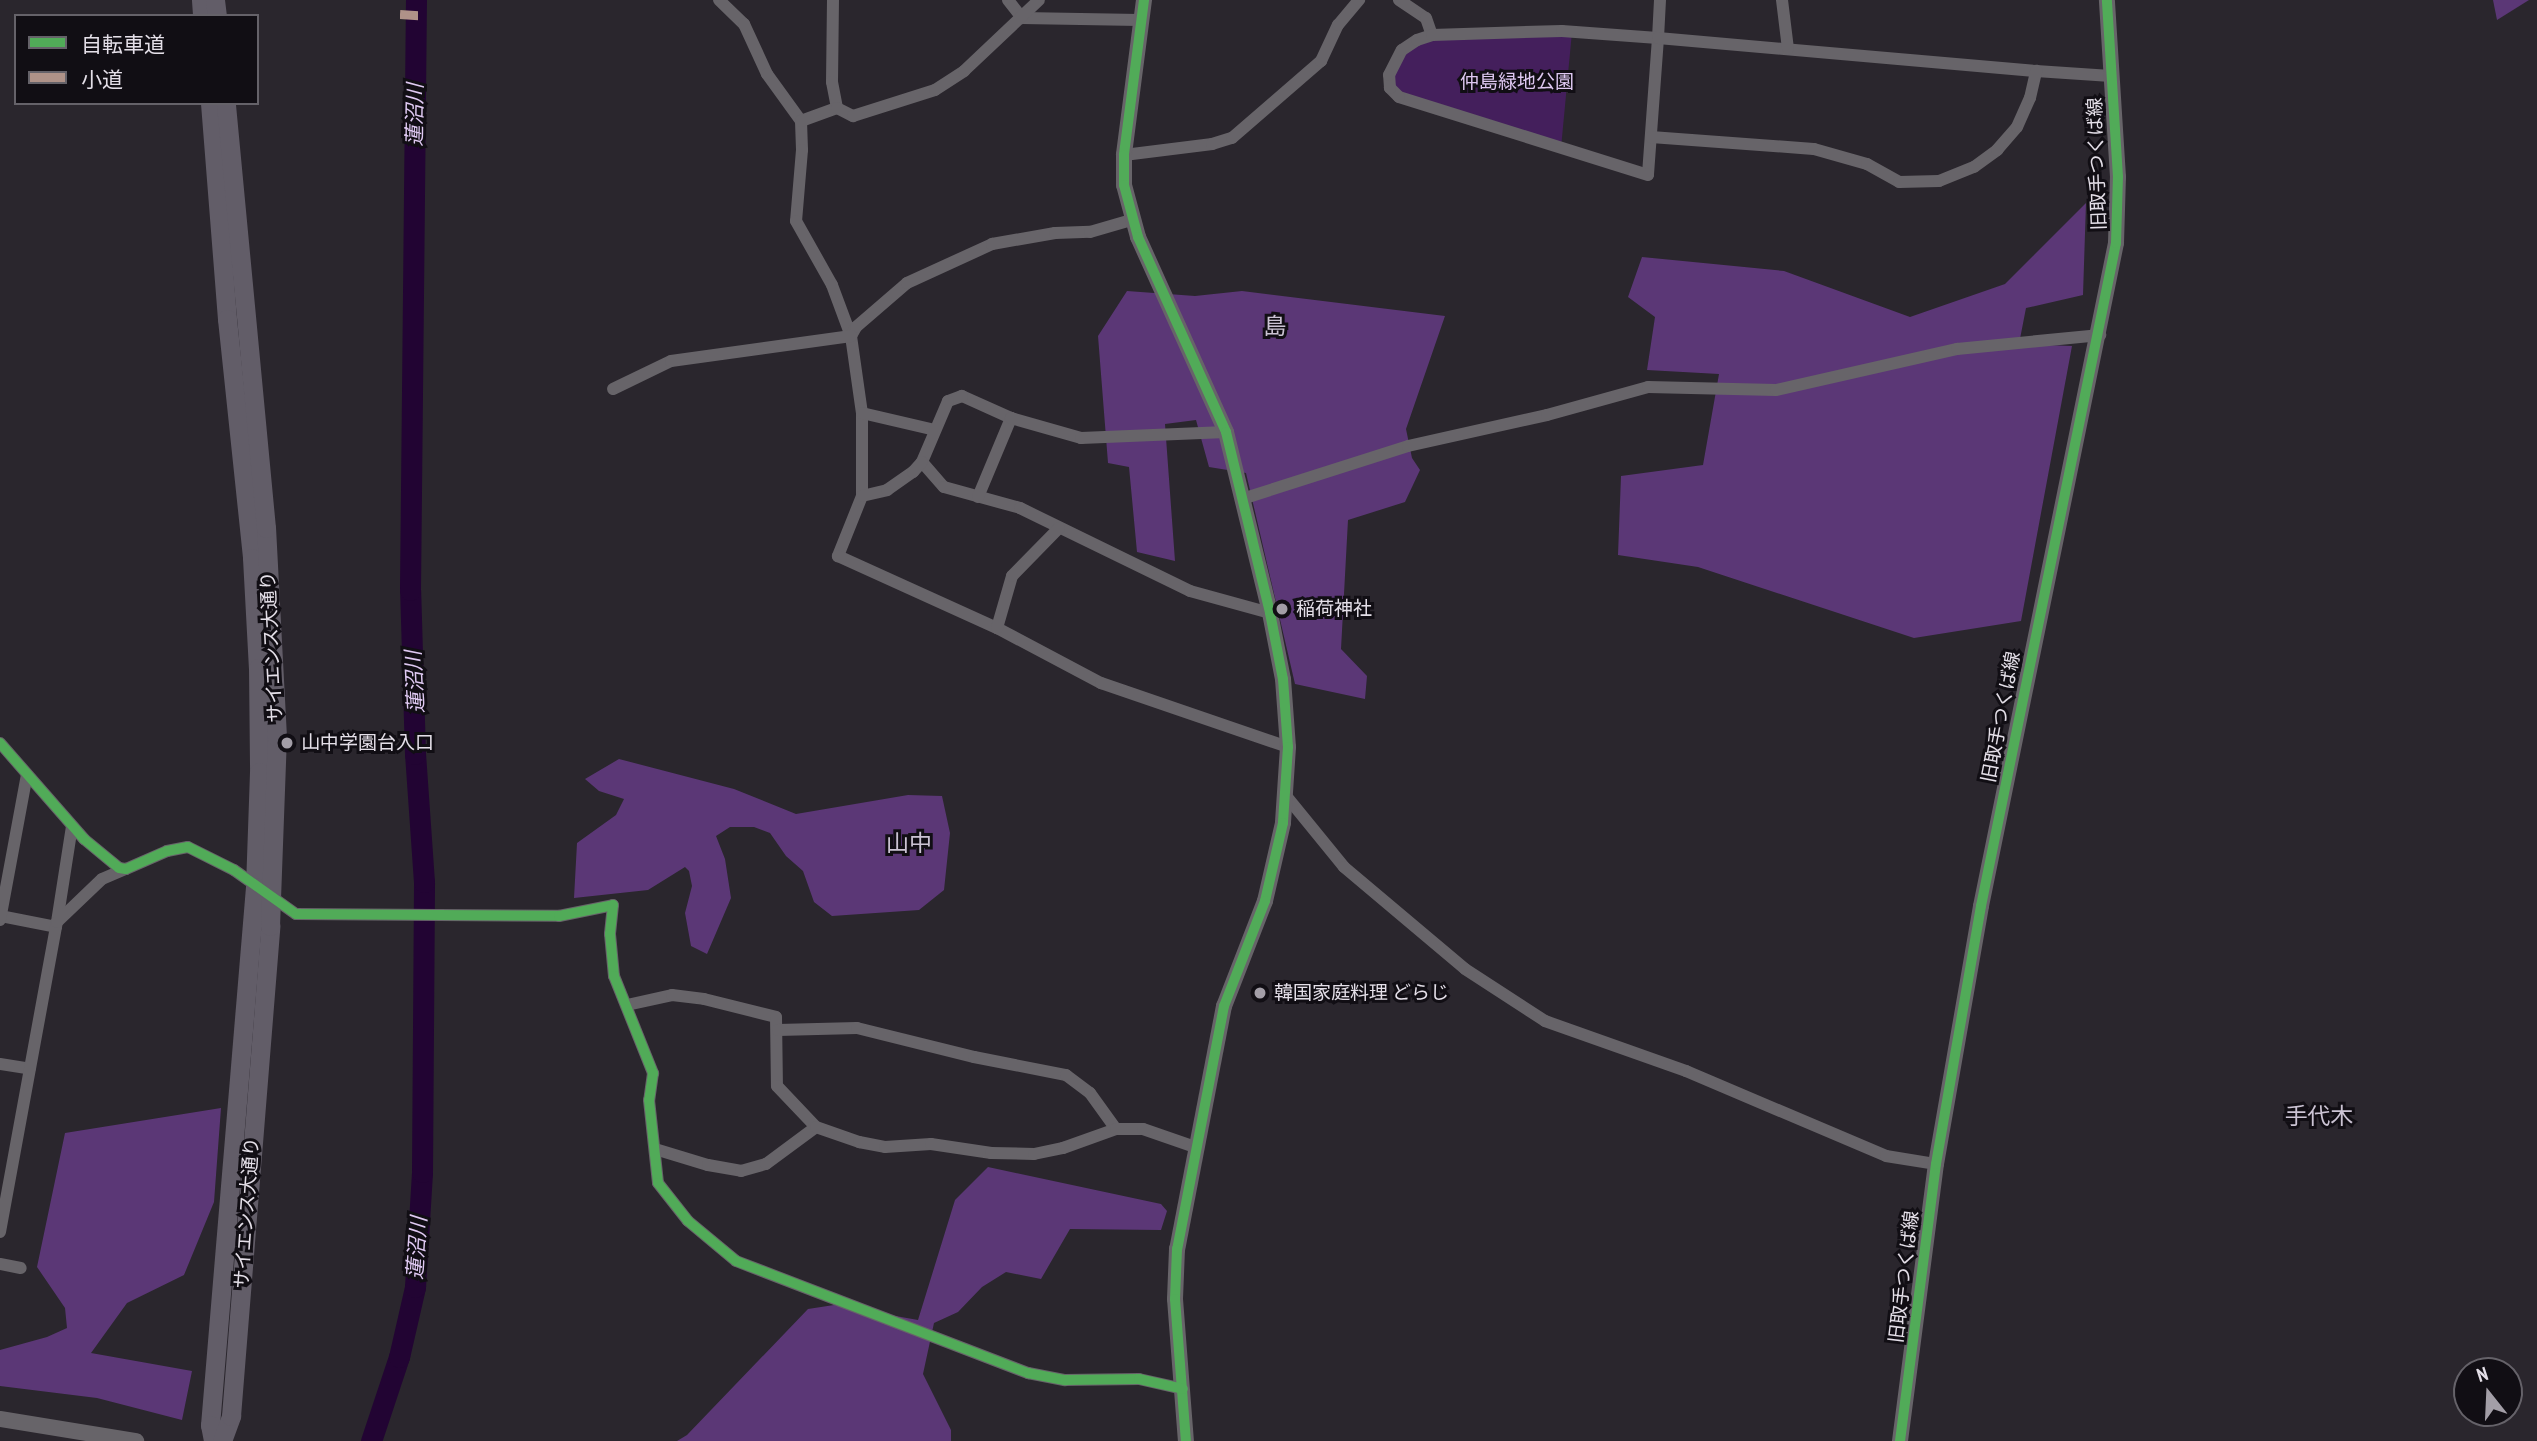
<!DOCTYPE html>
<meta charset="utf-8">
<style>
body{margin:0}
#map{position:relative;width:2537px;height:1441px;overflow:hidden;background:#2a262d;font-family:"PT Sans Narrow","Noto Sans JP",sans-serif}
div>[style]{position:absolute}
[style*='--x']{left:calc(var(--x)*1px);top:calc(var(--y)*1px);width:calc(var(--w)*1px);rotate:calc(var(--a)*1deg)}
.green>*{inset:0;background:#441f5c}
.forest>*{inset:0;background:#5b3776}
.river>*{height:21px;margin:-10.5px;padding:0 10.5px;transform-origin:10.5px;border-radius:10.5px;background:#220433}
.minor>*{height:12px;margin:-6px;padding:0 6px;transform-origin:6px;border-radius:6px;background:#676469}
.tertiary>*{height:16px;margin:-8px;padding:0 8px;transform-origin:8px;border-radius:8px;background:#676469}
.primary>*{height:19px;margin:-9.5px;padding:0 9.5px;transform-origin:9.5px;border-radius:9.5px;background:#625d68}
.quiet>*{height:9px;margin-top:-4.5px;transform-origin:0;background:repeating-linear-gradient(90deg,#af9288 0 18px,transparent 0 27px)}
.cycleway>*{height:10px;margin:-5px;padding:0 5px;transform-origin:5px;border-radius:5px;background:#51ab58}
.dots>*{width:19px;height:19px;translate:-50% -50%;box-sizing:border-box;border:4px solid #110e14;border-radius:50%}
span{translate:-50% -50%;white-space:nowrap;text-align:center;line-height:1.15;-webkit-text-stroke:6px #110e14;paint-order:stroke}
.park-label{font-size:19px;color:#dec8f1}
.street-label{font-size:19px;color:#e4dfe8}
.poi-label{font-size:19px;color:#e4dfe8}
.left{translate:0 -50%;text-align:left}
.water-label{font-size:21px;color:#dfc9f2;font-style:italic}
.quarter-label{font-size:23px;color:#cbc3d3}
.legend{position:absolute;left:14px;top:14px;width:245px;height:91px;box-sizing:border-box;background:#110e14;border:2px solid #656269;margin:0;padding:9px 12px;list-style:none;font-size:21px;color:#e4dfe8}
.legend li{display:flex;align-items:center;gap:14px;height:35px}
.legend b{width:35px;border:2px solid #656269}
.north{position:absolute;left:2453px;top:1357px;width:70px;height:70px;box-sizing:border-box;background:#110e14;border:2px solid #656269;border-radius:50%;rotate:342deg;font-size:19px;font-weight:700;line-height:28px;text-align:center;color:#e4dfe8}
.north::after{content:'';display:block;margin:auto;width:24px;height:32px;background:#a39ea7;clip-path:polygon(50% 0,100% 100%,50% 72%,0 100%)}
</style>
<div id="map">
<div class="green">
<i style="clip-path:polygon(1572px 32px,1561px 148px,1399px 97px,1389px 75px,1417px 40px)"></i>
</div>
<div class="forest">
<i style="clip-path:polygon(2493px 0,2529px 0,2497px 20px)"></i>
<i style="clip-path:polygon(2086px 203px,2083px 295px,2026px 308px,2019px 344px,2072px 346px,2021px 621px,1914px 638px,1698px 567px,1618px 555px,1621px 476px,1703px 465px,1719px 374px,1647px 370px,1655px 317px,1628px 297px,1642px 257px,1784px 271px,1910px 317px,2005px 284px)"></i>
<i style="clip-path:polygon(1127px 291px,1195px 296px,1242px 291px,1445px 316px,1406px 429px,1412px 458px,1420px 470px,1405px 502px,1348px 520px,1341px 649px,1367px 676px,1365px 699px,1295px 684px,1246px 473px,1209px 467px,1196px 420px,1165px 424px,1175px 561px,1137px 552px,1129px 467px,1108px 463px,1098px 336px)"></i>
<i style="clip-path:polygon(619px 759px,734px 789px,796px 814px,908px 795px,942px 796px,950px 833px,944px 890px,919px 910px,832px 916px,814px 902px,803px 871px,786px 856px,770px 833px,754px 827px,730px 827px,716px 836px,725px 859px,731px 898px,707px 954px,691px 946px,685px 913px,692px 886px,689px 871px,685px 867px,648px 890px,574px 898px,577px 843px,616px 815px,624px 799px,599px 791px,585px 779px)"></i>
<i style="clip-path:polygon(221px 1108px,214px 1202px,184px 1275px,127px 1303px,91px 1353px,192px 1371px,182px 1420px,97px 1398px,0 1386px,0 1350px,47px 1337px,67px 1328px,65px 1308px,37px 1267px,65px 1133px)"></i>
<i style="clip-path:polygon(988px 1167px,1161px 1204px,1167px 1211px,1161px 1230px,1070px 1229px,1041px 1279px,1006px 1272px,982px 1287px,958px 1312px,934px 1323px,923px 1374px,951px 1430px,951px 1441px,677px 1441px,687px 1435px,808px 1309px,834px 1305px,918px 1320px,955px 1200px)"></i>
</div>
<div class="river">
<i style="--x:371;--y:1441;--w:89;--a:-71.6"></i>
<i style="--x:399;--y:1357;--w:72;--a:-77.1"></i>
<i style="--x:415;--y:1287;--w:115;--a:-86.5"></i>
<i style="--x:422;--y:1172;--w:290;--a:-89.6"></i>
<i style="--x:424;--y:882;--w:128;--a:-94"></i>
<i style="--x:415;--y:754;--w:164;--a:-91.7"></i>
<i style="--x:410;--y:590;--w:590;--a:-89.42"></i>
</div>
<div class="minor">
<i style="--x:719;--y:0;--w:35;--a:44"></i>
<i style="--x:744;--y:24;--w:55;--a:65.3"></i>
<i style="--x:767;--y:74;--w:58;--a:54.1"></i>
<i style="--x:801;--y:121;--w:29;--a:88"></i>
<i style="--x:802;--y:150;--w:71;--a:94.8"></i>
<i style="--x:796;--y:221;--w:73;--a:60.6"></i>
<i style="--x:832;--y:285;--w:54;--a:69.6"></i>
<i style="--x:851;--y:336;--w:78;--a:81.9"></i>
<i style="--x:862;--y:413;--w:83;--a:90"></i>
<i style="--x:862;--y:496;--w:65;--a:111.8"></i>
<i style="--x:838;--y:556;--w:175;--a:24.4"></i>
<i style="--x:997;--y:628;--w:118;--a:27.9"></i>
<i style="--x:1101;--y:683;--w:198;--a:18.9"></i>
<i style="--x:833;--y:0;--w:82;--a:90.7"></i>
<i style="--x:832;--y:82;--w:26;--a:79"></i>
<i style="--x:1008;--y:0;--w:23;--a:52"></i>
<i style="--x:1399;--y:0;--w:32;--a:34"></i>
<i style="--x:1426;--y:18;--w:18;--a:71"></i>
<i style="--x:1660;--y:0;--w:38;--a:93"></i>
<i style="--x:1658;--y:38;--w:137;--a:94.2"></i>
<i style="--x:1648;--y:175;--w:261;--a:-162.6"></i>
<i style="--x:1399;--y:97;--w:13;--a:-135"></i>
<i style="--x:1390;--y:88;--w:13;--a:-94"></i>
<i style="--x:1389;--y:75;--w:28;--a:-63"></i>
<i style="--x:1402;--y:50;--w:18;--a:-34"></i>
<i style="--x:1417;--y:40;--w:16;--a:-18"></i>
<i style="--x:1432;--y:35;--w:130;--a:-1.8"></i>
<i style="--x:1562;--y:31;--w:96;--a:4.2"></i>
<i style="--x:1658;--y:38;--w:379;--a:5"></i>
<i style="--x:2036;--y:71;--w:75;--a:3.8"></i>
<i style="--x:1782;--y:0;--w:49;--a:83"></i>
<i style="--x:1022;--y:18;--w:117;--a:1"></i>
<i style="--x:801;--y:121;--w:38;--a:-20"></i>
<i style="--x:837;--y:108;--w:18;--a:27"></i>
<i style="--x:853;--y:116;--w:86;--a:-17.6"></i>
<i style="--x:935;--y:90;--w:35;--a:-33"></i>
<i style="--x:964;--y:71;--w:103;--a:-43.4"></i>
<i style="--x:1651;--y:137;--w:163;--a:4.2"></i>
<i style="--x:1814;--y:149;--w:55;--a:15.8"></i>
<i style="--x:1867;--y:164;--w:37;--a:29"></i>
<i style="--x:1899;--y:182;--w:40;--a:-1.4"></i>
<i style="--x:1939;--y:181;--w:38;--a:-22"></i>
<i style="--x:1974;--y:167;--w:29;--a:-36"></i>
<i style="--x:1997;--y:150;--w:30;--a:-49"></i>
<i style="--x:2017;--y:127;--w:32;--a:-66"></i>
<i style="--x:2030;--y:98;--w:28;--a:-77"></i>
<i style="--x:1124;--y:155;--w:89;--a:-7.1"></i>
<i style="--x:1212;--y:144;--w:21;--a:-17"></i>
<i style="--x:1232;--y:138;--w:118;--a:-40.9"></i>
<i style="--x:1321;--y:61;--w:40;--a:-65"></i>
<i style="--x:1338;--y:25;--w:33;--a:-50"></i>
<i style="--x:851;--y:336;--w:10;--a:-61"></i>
<i style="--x:856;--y:327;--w:67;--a:-40.8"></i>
<i style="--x:907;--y:283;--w:94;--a:-24.6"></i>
<i style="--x:992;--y:244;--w:64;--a:-9.9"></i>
<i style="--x:1055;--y:233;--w:35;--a:-2"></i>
<i style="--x:1090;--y:232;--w:43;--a:-16.3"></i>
<i style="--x:613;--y:389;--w:64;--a:-25.8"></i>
<i style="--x:671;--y:361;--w:182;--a:-7.9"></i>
<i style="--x:862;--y:413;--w:75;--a:13.1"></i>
<i style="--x:1011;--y:418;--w:54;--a:-155.8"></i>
<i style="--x:962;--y:396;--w:15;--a:160"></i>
<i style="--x:948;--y:401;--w:66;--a:113.1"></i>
<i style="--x:922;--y:462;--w:33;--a:49"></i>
<i style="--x:944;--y:487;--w:79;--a:15.4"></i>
<i style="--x:1020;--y:508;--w:189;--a:26"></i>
<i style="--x:1190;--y:591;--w:83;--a:15.4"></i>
<i style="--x:862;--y:496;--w:26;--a:-13"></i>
<i style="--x:887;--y:490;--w:32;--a:-35"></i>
<i style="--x:913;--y:472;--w:13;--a:-48"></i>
<i style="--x:978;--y:497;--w:86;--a:-67.3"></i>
<i style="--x:1011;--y:418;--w:73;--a:15.9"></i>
<i style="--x:1081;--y:438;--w:145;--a:-2.4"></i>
<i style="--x:1242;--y:499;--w:174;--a:-17.7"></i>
<i style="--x:1408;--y:446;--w:142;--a:-12.6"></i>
<i style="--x:1547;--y:415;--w:105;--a:-15.5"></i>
<i style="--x:1648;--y:387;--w:128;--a:1.3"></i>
<i style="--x:1776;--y:390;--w:186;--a:-12.8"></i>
<i style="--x:1957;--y:349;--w:144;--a:-5.6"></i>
<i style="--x:997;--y:628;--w:54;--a:-73.9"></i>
<i style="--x:1012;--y:576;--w:67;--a:-45.6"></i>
<i style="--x:0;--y:743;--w:128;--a:48.8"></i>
<i style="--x:84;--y:839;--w:45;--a:39.6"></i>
<i style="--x:119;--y:868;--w:7;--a:8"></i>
<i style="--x:126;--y:869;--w:45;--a:-23.7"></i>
<i style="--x:167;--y:851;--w:21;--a:-11"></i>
<i style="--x:188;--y:847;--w:51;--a:26.6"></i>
<i style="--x:234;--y:870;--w:76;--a:35.4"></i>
<i style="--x:296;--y:914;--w:263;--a:0.4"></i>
<i style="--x:559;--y:916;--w:55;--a:-11.5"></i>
<i style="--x:613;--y:905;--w:29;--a:96"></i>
<i style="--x:610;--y:934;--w:42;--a:84.6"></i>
<i style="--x:614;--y:976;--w:105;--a:68.1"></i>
<i style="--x:653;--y:1073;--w:27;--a:98"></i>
<i style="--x:649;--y:1100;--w:83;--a:83.8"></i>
<i style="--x:658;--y:1183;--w:48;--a:51.7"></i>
<i style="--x:688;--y:1221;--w:62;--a:39.8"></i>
<i style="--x:736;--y:1261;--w:313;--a:21"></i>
<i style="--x:1028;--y:1373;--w:38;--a:11"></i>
<i style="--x:1065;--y:1380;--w:74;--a:-0.8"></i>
<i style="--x:1139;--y:1379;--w:45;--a:12.8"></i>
<i style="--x:1287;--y:797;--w:90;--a:50.8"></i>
<i style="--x:1344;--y:867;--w:158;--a:40.1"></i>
<i style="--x:1465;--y:969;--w:95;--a:33"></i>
<i style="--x:1545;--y:1021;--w:150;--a:19.5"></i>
<i style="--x:1686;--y:1071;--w:217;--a:23"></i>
<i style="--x:1886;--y:1156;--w:51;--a:9.1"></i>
<i style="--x:0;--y:916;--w:57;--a:11.1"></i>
<i style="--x:0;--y:920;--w:148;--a:-79.5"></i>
<i style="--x:57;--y:922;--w:97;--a:-81.1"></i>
<i style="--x:627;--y:1005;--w:46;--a:-12.5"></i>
<i style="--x:672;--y:995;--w:32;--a:7"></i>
<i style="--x:704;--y:999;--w:74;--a:14"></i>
<i style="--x:776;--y:1017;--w:69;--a:89.2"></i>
<i style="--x:777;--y:1086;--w:57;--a:46.4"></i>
<i style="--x:778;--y:1030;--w:79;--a:-1.5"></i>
<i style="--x:857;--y:1028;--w:121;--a:13.9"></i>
<i style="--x:974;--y:1057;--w:94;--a:11.1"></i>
<i style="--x:1066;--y:1075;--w:30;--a:37"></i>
<i style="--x:1090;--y:1093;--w:44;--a:54.2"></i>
<i style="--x:0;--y:1064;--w:30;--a:9"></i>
<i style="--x:655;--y:1149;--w:55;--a:16.8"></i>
<i style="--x:708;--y:1165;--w:34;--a:10"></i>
<i style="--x:741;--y:1171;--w:26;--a:-16"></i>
<i style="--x:766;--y:1164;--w:62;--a:-36.5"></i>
<i style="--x:816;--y:1127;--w:46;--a:19.2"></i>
<i style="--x:859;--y:1142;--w:26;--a:11"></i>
<i style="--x:885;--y:1147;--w:46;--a:-3.7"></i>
<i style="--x:931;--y:1144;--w:61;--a:8.5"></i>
<i style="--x:991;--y:1153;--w:43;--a:1.3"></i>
<i style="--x:1034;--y:1154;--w:30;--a:-12"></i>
<i style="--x:1063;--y:1148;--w:56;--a:-19.7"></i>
<i style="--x:1116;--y:1129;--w:27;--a:0"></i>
<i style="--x:1143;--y:1129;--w:55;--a:19.1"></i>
<i style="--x:0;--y:1232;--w:315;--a:-79.6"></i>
<i style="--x:57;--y:922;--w:62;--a:-43.7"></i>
<i style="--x:102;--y:879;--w:26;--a:-23"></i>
<i style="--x:0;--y:1264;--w:21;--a:11"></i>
</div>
<div class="tertiary">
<i style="--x:1144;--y:0;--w:156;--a:97.4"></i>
<i style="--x:1124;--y:155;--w:30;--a:90"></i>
<i style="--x:1124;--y:185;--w:54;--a:74.9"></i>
<i style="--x:1138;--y:237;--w:214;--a:65.7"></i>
<i style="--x:1226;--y:432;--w:186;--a:76.3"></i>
<i style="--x:1270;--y:613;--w:67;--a:78.9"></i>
<i style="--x:1283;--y:679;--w:68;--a:85.8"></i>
<i style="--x:1288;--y:747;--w:76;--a:93.8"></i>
<i style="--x:1283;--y:823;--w:80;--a:103"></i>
<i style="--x:1265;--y:901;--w:113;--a:111.3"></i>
<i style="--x:1224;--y:1006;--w:248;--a:100.9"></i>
<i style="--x:1177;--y:1249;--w:50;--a:92.3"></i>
<i style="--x:1175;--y:1299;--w:142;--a:85.6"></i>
<i style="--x:0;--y:1419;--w:138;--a:9.2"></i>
<i style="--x:1900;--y:1441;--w:279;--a:-82.6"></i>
<i style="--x:1936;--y:1164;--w:262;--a:-80.1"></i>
<i style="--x:1981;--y:906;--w:677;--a:-78.49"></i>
<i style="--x:2116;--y:243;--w:66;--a:-88.3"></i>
<i style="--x:2118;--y:177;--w:177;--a:-93.6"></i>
</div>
<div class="primary">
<i style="--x:201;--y:0;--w:16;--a:86"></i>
<i style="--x:215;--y:0;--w:16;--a:83"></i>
<i style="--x:210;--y:103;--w:217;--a:85.5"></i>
<i style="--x:227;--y:319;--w:240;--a:84"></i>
<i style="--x:252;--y:558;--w:110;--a:86.9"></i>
<i style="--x:258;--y:668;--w:104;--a:89.4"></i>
<i style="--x:259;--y:772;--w:115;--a:92"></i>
<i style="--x:255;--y:887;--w:540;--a:94.78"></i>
<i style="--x:210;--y:1425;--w:16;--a:79"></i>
<i style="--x:222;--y:1441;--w:27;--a:-70"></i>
<i style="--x:231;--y:1416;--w:492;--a:-85.4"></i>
<i style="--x:270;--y:926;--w:189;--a:-87.9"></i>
<i style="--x:277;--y:737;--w:209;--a:-93"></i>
<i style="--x:266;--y:528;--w:427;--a:-95.4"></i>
</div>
<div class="quiet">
<i style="--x:400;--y:14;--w:26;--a:4"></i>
</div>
<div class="cycleway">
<i style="--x:1144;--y:0;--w:156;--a:97.4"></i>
<i style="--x:1124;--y:155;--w:30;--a:90"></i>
<i style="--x:1124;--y:185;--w:54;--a:74.9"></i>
<i style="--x:1138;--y:237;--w:214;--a:65.7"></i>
<i style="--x:1226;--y:432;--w:186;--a:76.3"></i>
<i style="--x:1270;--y:613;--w:67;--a:78.9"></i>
<i style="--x:1283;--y:679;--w:68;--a:85.8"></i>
<i style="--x:1288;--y:747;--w:76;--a:93.8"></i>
<i style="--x:1283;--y:823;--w:80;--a:103"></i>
<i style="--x:1265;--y:901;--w:113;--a:111.3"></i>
<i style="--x:1224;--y:1006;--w:248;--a:100.9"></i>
<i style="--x:1177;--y:1249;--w:50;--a:92.3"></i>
<i style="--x:1175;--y:1299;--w:142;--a:85.6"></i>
<i style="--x:0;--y:743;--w:128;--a:48.8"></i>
<i style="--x:84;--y:839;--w:45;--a:39.6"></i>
<i style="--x:119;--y:868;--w:7;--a:8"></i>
<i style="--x:126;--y:869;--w:45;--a:-23.7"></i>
<i style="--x:167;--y:851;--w:21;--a:-11"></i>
<i style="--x:188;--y:847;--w:51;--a:26.6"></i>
<i style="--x:234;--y:870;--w:76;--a:35.4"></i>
<i style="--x:296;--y:914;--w:263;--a:0.4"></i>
<i style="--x:559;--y:916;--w:55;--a:-11.5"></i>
<i style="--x:613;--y:905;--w:29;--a:96"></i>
<i style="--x:610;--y:934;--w:42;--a:84.6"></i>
<i style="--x:614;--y:976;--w:105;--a:68.1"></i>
<i style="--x:653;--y:1073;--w:27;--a:98"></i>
<i style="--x:649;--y:1100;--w:83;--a:83.8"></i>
<i style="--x:658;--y:1183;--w:48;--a:51.7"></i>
<i style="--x:688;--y:1221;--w:62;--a:39.8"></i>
<i style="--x:736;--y:1261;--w:313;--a:21"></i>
<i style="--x:1028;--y:1373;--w:38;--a:11"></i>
<i style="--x:1065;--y:1380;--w:74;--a:-0.8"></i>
<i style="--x:1139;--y:1379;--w:45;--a:12.8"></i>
<i style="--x:1900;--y:1441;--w:279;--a:-82.6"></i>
<i style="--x:1936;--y:1164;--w:262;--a:-80.1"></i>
<i style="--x:1981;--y:906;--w:677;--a:-78.49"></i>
<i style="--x:2116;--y:243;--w:66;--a:-88.3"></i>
<i style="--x:2118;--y:177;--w:177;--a:-93.6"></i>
</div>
<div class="dots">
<i style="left:1282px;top:609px;background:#a39ea7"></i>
<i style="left:287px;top:743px;background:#a39ea7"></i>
<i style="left:1260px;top:993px;background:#a39ea7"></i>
</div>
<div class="park-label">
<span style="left:1517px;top:82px">仲島緑地公園</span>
</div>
<div class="street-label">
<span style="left:2097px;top:164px;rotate:-92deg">旧取手つくば線</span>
<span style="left:272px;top:647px;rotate:-93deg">サイエンス大通り</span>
<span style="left:2001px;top:717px;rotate:-79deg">旧取手つくば線</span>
<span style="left:247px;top:1213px;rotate:-86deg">サイエンス大通り</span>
<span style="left:1904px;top:1277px;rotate:-83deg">旧取手つくば線</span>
</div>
<div class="poi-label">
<span class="left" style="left:1296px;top:609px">稲荷神社</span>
<span class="left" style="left:301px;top:743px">山中学園台入口</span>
<span class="left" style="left:1274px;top:993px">韓国家庭料理 どらじ</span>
</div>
<div class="water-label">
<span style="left:415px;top:115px;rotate:-89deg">蓮沼川</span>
<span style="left:415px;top:682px;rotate:-93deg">蓮沼川</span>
<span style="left:417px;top:1248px;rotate:-86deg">蓮沼川</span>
</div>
<div class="quarter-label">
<span style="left:1275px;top:326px">島</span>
<span style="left:909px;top:843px">山中</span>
<span style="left:2319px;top:1116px">手代木</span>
</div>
<ul class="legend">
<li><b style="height:9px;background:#51ab58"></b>自転車道</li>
<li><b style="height:9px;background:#af9288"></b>小道</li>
</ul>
<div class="north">N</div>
</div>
